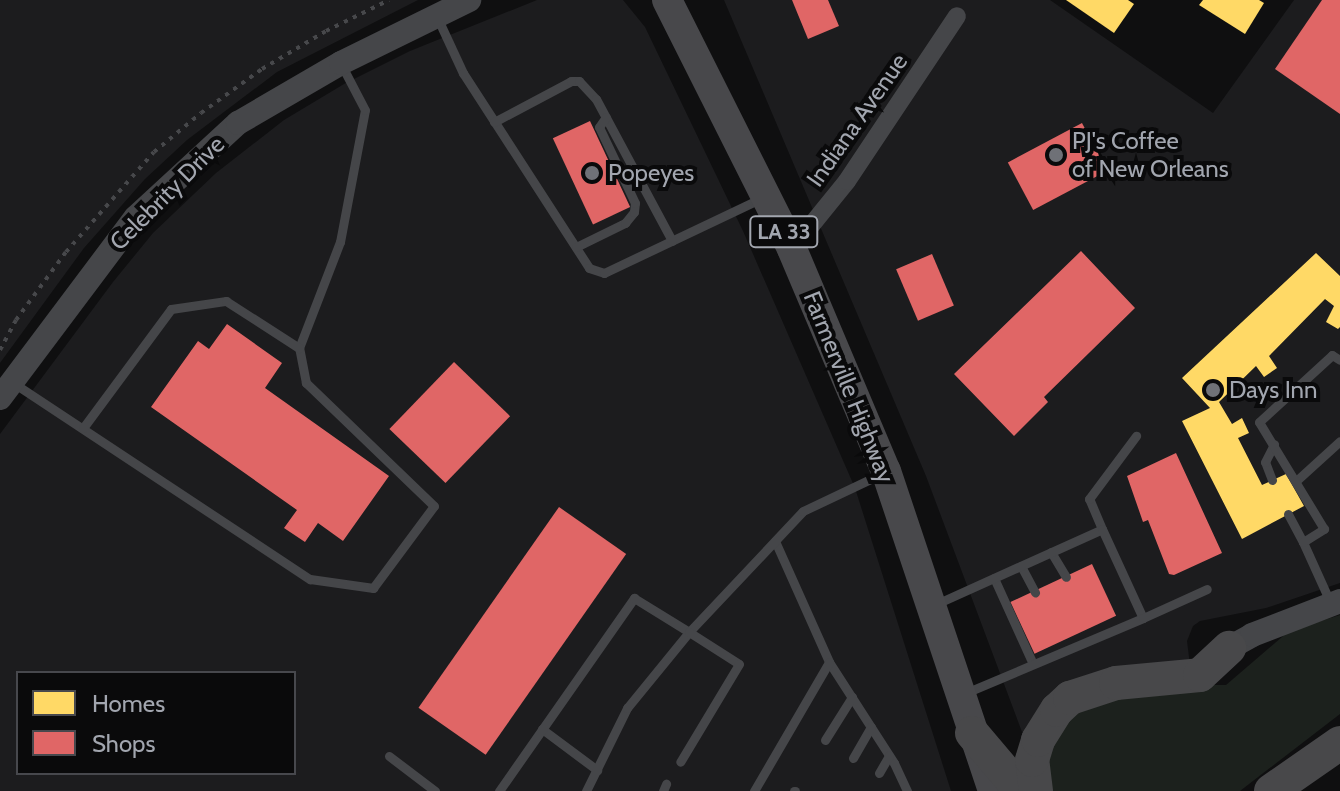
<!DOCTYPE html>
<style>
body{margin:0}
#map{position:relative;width:1340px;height:791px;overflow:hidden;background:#0f0f10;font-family:Cabin,sans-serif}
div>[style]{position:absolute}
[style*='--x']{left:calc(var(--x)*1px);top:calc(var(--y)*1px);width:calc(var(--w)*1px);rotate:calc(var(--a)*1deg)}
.built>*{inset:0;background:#1c1c1e}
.green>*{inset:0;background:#1c211d}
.homes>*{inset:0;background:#ffd966}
.shops>*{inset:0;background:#e06666;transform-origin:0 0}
.path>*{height:4px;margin-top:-2px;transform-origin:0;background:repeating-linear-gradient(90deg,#47484b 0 4px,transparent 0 10px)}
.service>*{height:9px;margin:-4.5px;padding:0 4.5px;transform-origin:4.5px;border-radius:4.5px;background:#454649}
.minor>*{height:18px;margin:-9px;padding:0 9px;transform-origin:9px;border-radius:9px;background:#454649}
.tertiary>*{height:24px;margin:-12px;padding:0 12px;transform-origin:12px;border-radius:12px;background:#454649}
.primary>*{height:30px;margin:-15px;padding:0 15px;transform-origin:15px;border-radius:15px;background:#48484b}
.motorway>*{height:34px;margin:-17px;padding:0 17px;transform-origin:17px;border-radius:17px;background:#48484a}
.dots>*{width:22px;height:22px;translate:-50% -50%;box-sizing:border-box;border:4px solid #0a0a0b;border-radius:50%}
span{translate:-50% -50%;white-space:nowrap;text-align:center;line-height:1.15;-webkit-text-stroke:8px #0a0a0b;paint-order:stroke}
.shield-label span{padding:2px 6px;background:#0a0a0b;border:2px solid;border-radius:6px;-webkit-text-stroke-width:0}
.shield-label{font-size:22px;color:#a2a6af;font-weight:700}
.street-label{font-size:24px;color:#a2a6af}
.poi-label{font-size:24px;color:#a2a6af}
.left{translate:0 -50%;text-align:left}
.legend{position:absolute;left:16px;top:671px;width:280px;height:104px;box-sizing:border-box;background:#0a0a0b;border:2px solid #47484d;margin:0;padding:10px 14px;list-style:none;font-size:24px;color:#a2a6af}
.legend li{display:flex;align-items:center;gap:16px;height:40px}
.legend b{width:40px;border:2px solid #47484d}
</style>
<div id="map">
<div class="built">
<i style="clip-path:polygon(0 0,418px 0,277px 72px,187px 140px,145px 179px,84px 248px,0 363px)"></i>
<i style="clip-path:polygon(evenodd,537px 0,623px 0,645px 27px,743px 231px,855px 488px,951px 791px,0 791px,0 434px,113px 282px,153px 233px,216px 173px,284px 120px,344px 84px,410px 51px,537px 0,18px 673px,294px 673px,294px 773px,18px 773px,18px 673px)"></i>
<i style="clip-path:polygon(724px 0,1050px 0,1213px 113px,1294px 0,1340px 0,1340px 583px,1266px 608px,1200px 621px,1193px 626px,1187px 641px,1190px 665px,1022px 732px,926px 476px)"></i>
</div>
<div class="green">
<i style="clip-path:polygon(1340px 615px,1340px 714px,1240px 791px,1045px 791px,1041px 751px,1067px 709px,1195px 685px,1226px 685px,1289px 631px)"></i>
</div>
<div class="homes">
<i style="clip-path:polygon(1066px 0,1128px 0,1134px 4px,1114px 33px)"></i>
<i style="clip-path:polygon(1203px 0,1259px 0,1264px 3px,1245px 34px,1199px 5px)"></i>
<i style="clip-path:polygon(1316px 253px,1340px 276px,1340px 327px,1338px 329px,1326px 322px,1334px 306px,1325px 299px,1269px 356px,1277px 368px,1264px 377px,1256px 366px,1219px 402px,1232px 424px,1242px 418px,1249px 433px,1238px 438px,1262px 485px,1286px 474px,1304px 506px,1242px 539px,1182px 421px,1210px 408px,1182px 378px)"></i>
</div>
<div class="shops">
<i style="clip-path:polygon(792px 0,828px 0,839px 26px,808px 39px)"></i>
<i style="clip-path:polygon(1322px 0,1340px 0,1340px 114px,1275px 69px)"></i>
<i style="left:590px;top:121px;width:95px;height:41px;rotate:65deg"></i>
<i style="left:1082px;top:123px;width:54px;height:84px;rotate:62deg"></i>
<i style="clip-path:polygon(1081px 251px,1135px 308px,1044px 397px,1048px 402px,1014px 436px,954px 374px)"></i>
<i style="left:932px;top:254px;width:56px;height:39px;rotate:67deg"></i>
<i style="clip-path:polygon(227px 324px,282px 363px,265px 388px,389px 476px,343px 541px,318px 523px,305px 542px,284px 528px,297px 510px,151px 407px,198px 341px,209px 349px)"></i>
<i style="left:454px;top:362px;width:78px;height:93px;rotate:44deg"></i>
<i style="clip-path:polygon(1176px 453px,1222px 553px,1174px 575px,1169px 574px,1148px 520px,1143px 522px,1127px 476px)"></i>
<i style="left:559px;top:507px;width:82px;height:245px;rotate:35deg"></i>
<i style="left:1092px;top:564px;width:57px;height:90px;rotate:65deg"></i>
</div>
<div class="path">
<i style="--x:0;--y:350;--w:34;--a:-62"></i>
<i style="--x:16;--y:320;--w:84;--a:-53.7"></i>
<i style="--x:66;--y:252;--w:133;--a:-48.7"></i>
<i style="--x:154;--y:152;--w:61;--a:-39.7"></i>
<i style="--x:201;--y:113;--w:75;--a:-35.8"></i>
<i style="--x:262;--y:69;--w:74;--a:-30.7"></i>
<i style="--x:326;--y:31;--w:70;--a:-26.2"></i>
</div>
<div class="service">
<i style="--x:437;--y:17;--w:62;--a:65.1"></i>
<i style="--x:463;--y:73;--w:232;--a:57.1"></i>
<i style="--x:589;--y:268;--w:16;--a:18"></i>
<i style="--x:604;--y:273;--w:175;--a:-25.4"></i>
<i style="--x:494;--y:122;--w:87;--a:-28"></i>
<i style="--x:571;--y:81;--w:8;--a:0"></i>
<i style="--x:579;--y:81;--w:25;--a:47"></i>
<i style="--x:596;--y:99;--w:161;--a:61.8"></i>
<i style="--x:576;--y:247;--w:55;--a:-26.1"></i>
<i style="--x:625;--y:223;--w:14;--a:-51"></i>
<i style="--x:634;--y:212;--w:9;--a:-84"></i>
<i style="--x:635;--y:203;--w:84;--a:-115.3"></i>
<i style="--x:599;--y:127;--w:12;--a:-55"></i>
<i style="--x:15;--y:384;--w:354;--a:33.5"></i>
<i style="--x:310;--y:579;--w:64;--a:8.1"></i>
<i style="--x:373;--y:588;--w:102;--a:-53.4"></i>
<i style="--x:434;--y:506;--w:178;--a:-136.1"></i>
<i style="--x:306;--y:383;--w:36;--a:-101"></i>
<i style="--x:299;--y:348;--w:114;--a:-68.9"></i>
<i style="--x:340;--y:242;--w:134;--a:-79.3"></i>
<i style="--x:365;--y:110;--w:52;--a:-117.6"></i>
<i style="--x:83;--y:428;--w:148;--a:-53.5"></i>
<i style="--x:171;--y:309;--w:56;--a:-8.3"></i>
<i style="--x:226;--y:301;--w:87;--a:32.8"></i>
<i style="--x:1272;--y:480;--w:19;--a:-111"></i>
<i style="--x:1265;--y:462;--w:20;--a:-63"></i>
<i style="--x:1296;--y:481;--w:59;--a:-42.3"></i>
<i style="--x:1288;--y:514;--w:32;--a:62"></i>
<i style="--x:1102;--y:529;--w:33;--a:-113"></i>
<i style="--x:1089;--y:499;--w:79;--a:-53.3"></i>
<i style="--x:775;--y:541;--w:133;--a:65.9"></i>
<i style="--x:829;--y:662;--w:120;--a:57.2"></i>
<i style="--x:894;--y:763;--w:31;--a:65"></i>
<i style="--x:1051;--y:552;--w:29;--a:59"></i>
<i style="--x:1021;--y:566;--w:30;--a:62"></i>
<i style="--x:994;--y:578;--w:94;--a:65.6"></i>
<i style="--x:1331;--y:604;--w:68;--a:-114.3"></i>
<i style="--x:1303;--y:542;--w:25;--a:-32"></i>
<i style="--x:1324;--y:529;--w:125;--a:-121.3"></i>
<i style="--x:1259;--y:422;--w:99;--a:-42.5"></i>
<i style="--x:1332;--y:355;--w:9;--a:32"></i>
<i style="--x:934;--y:605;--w:184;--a:-24.3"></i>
<i style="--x:1102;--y:529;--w:98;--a:65.3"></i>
<i style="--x:1143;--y:618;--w:195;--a:157.1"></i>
<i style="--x:1143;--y:618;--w:70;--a:-24.4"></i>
<i style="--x:542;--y:729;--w:69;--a:36.7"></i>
<i style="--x:825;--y:740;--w:51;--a:-57.9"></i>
<i style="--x:389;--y:756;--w:58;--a:37.3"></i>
<i style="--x:853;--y:758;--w:36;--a:-60"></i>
<i style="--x:879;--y:773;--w:20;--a:-60"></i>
<i style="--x:499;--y:791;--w:236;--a:-55"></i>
<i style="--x:634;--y:598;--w:65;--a:31.7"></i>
<i style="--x:689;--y:632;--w:166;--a:-46.7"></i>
<i style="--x:803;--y:511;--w:89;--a:-25.4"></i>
<i style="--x:586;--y:791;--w:93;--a:-63.7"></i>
<i style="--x:627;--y:708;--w:98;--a:-50.8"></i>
<i style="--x:689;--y:632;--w:59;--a:32.6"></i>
<i style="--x:739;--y:664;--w:114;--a:121"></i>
<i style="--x:663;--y:791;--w:8;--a:-67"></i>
<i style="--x:754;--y:791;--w:149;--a:-59.8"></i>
<i style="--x:794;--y:791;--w:1;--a:0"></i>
</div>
<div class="minor">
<i style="--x:792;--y:249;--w:87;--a:-51"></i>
<i style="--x:847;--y:181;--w:198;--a:-56.3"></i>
</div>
<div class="tertiary">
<i style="--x:0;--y:398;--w:226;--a:-53.1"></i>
<i style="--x:136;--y:217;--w:139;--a:-42.7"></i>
<i style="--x:238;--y:123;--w:119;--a:-30.2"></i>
<i style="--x:341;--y:63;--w:143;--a:-26.2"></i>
<i style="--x:1229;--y:648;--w:26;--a:-29"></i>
<i style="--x:1252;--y:635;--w:94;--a:-21.1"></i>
</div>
<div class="primary">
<i style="--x:667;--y:0;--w:279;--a:63.3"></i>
<i style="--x:792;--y:249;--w:241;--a:67.1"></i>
<i style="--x:886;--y:471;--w:337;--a:71.5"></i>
</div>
<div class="motorway">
<i style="--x:972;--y:733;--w:76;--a:49.8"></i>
<i style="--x:1036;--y:791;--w:31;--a:-97"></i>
<i style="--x:1032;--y:760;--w:21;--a:-73"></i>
<i style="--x:1038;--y:740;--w:36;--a:-58"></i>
<i style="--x:1057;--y:710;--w:18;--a:-43"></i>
<i style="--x:1070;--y:698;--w:48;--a:-18.1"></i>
<i style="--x:1116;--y:683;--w:84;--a:-5.4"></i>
<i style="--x:1200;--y:675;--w:40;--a:-43"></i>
<i style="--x:1271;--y:791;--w:84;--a:-34.8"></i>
</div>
<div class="dots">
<i style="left:1056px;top:155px;background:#6f7177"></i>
<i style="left:592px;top:173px;background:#6f7177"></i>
<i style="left:1213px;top:390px;background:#6f7177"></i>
</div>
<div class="shield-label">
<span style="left:784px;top:232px">LA 33</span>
</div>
<div class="street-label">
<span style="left:857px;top:120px;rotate:-55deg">Indiana Avenue</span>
<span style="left:167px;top:193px;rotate:-45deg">Celebrity Drive</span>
<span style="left:849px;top:387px;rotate:68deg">Farmerville Highway</span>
</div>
<div class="poi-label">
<span class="left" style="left:1072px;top:155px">PJ's Coffee<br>of New Orleans</span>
<span class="left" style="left:608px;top:173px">Popeyes</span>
<span class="left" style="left:1229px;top:390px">Days Inn</span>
</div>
<ul class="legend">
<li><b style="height:22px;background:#ffd966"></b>Homes</li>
<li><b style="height:22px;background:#e06666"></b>Shops</li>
</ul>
</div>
